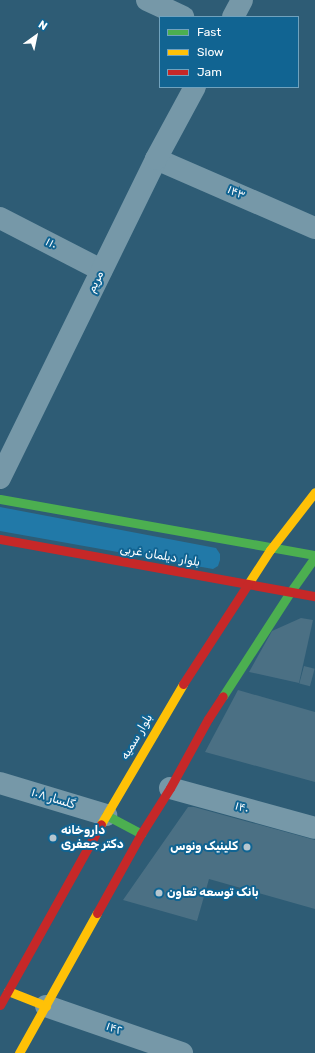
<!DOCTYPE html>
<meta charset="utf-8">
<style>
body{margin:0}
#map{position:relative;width:315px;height:1053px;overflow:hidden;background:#2e5c75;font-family:Rubik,"Noto Naskh Arabic",sans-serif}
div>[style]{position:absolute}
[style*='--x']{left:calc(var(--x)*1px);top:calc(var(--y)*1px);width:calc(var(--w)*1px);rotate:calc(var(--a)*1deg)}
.green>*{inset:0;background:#2179a8}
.building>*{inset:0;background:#4b7084;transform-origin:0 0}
.street>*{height:22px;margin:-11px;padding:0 11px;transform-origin:11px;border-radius:11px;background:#7698a8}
.fast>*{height:9px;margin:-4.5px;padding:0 4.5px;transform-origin:4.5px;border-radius:4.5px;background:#4caf50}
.slow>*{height:9px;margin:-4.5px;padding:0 4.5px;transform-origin:4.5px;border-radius:4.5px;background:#ffc107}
.jam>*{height:9px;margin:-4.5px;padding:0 4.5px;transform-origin:4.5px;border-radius:4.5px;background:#c62828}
.dots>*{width:11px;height:11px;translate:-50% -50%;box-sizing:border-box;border:2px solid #116492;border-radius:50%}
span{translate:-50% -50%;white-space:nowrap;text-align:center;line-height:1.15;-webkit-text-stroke:4px #116492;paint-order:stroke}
.street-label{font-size:12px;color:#fff}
.poi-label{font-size:12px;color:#fff;font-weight:700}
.left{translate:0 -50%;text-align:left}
.right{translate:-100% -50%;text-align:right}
.legend{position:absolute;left:159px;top:16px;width:140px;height:72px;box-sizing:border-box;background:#116492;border:1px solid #70a2be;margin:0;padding:5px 7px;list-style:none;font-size:12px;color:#fff}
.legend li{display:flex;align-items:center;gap:8px;height:20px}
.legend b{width:20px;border:1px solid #70a2be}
.north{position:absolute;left:16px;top:16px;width:40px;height:40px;-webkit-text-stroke:3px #116492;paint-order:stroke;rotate:33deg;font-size:11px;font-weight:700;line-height:16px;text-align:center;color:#fff}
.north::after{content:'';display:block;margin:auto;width:14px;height:18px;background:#fff;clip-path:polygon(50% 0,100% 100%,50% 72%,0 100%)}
</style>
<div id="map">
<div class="green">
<i style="clip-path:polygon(0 507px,216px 548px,220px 554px,220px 560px,218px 566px,213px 569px,0 531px)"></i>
</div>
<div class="building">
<i style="clip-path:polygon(301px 618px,313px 620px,299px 683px,249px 672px,272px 631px)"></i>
<i style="left:304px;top:666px;width:11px;height:18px;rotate:15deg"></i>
<i style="clip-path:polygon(238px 690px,315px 712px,315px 782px,205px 752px)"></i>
<i style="clip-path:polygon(188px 807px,194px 807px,315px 840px,315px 909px,209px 879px,197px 921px,123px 900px)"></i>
</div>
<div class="street">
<i style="--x:147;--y:0;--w:40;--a:25"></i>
<i style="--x:233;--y:17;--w:19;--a:-62"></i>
<i style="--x:156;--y:159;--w:173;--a:23.5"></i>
<i style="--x:0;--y:218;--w:114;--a:27.2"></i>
<i style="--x:0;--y:478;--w:355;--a:-63.9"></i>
<i style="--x:156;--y:159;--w:82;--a:-61.6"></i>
<i style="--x:0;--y:783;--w:111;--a:16.8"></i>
<i style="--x:170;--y:788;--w:150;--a:15.4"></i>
<i style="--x:46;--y:1006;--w:144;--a:19.1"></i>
</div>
<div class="fast">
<i style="--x:0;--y:499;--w:320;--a:10.1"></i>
<i style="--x:291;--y:591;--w:42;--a:-54.8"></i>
<i style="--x:223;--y:696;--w:125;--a:-57.1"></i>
<i style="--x:106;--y:815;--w:40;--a:28"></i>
</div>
<div class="slow">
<i style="--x:248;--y:584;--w:40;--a:-57.1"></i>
<i style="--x:270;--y:550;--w:73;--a:-52.2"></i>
<i style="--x:101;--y:824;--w:162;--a:-59.6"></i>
<i style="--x:8;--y:991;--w:41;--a:21.5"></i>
<i style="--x:19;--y:1053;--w:160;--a:-60.9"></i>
</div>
<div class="jam">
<i style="--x:0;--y:539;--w:320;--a:10.3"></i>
<i style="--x:183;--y:684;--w:119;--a:-57"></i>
<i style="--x:97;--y:913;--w:90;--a:-60.9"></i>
<i style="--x:141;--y:834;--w:54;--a:-57.8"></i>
<i style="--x:170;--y:788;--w:79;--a:-61.2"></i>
<i style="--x:208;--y:719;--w:27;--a:-57"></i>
<i style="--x:0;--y:1005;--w:207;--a:-60.8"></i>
</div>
<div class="dots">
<i style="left:53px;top:838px;background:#b6c6cf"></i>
<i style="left:247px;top:847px;background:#b6c6cf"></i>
<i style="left:159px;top:893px;background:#b6c6cf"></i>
</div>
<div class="street-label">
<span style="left:236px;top:193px;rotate:23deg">۱۴۳</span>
<span style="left:51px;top:244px;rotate:27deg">۱۱۰</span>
<span style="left:96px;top:282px;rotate:-64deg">مریم</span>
<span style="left:160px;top:556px;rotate:10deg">بلوار دیلمان غربی</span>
<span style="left:137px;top:737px;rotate:-59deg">بلوار سمیه</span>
<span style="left:53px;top:799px;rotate:17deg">گلسار ۱۰۸</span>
<span style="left:242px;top:808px;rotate:16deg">۱۴۰</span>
<span style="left:114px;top:1029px;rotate:19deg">۱۴۲</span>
</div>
<div class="poi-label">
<span class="left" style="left:61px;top:838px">داروخانه<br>دکتر جعفری</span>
<span class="right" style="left:238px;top:847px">کلینیک ونوس</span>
<span class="left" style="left:167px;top:893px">بانک توسعه تعاون</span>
</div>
<ul class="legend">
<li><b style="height:5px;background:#4caf50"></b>Fast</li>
<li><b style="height:5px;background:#ffc107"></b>Slow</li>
<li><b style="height:5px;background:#c62828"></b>Jam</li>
</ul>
<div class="north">N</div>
</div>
